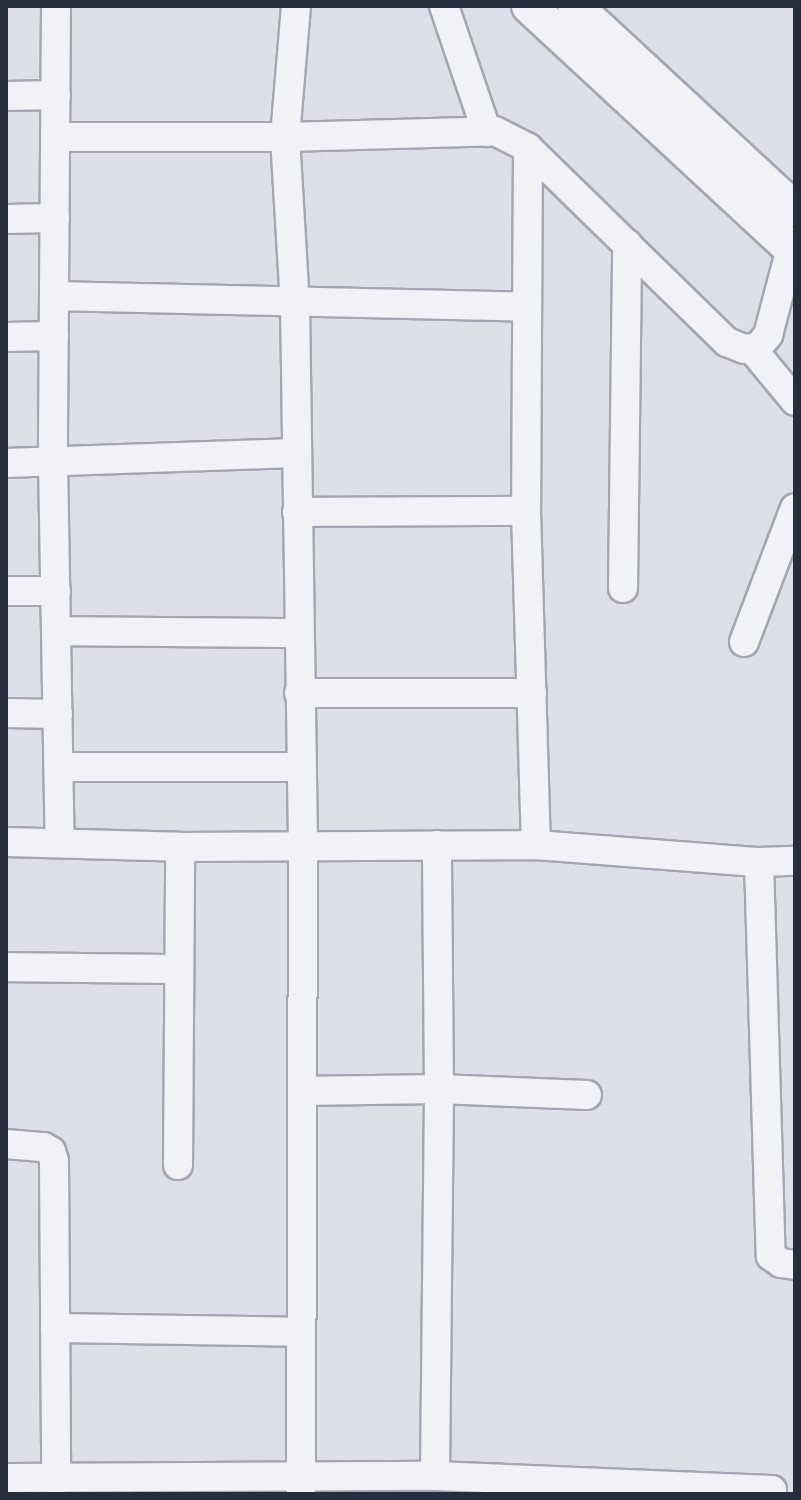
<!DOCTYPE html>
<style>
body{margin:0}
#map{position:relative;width:801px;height:1500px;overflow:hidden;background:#dee0e7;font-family:"Source Sans 3",sans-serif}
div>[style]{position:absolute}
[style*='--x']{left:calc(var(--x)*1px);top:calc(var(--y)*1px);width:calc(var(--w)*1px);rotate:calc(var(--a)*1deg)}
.roads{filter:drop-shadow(2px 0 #a4a7b1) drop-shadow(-2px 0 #a4a7b1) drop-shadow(0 2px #a4a7b1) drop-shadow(0 -2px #a4a7b1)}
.minor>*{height:28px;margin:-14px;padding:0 14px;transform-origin:14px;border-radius:14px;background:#f1f2f6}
.tertiary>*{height:34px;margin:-17px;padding:0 17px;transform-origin:17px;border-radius:17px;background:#f1f2f6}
span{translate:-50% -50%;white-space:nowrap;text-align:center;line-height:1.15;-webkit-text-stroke:7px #edeff5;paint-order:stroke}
.frame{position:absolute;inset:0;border:8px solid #282d3d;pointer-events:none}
</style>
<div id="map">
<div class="roads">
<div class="minor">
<i style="--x:56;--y:6;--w:455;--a:90.4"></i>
<i style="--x:53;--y:461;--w:382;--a:89"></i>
<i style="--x:296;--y:6;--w:131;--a:94.8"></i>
<i style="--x:285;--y:137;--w:166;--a:86.6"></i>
<i style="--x:295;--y:303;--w:542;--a:89.15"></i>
<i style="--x:303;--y:845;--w:649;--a:90.18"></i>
<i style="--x:444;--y:6;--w:133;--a:71.2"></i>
<i style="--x:6;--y:96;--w:50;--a:-1.1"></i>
<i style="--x:55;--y:137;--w:230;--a:0"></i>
<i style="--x:285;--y:137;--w:210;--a:-1.6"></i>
<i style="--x:495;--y:131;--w:37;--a:27"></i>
<i style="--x:528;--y:148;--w:278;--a:44.3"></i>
<i style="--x:727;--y:342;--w:18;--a:22"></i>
<i style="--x:744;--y:349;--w:14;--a:-8"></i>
<i style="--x:758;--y:347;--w:16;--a:-50"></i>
<i style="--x:768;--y:335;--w:90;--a:-75.2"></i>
<i style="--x:528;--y:148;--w:363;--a:90.3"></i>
<i style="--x:526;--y:511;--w:334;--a:88.3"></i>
<i style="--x:6;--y:219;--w:49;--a:-1.2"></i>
<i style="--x:55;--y:296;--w:472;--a:1.3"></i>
<i style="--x:6;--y:337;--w:48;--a:-1.2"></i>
<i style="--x:753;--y:350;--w:66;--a:50.5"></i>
<i style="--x:6;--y:463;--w:290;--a:-2"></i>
<i style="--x:297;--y:512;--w:229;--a:-0.3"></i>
<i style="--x:623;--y:588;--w:344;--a:-89.3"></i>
<i style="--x:6;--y:591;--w:50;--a:0"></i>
<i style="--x:57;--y:631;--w:242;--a:0.5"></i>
<i style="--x:744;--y:642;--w:143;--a:-69.2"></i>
<i style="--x:299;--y:693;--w:233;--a:0"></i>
<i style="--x:6;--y:713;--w:52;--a:1.1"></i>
<i style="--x:59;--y:767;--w:241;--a:0"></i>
<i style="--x:6;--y:842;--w:174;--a:1.6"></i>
<i style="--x:180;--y:847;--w:356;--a:-0.3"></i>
<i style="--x:536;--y:845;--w:224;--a:4.4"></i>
<i style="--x:759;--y:862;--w:36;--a:-2"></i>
<i style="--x:759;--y:862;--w:394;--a:88.3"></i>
<i style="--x:771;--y:1256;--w:12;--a:35"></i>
<i style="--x:781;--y:1263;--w:14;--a:8"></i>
<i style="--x:6;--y:967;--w:171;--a:0.7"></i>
<i style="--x:302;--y:1091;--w:137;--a:-0.8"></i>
<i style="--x:439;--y:1089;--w:148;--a:2.3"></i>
<i style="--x:6;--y:1144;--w:38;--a:5"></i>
<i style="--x:44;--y:1147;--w:8;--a:30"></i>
<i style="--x:51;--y:1151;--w:10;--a:73"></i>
<i style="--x:54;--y:1161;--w:319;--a:89.6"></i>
<i style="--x:178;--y:1165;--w:318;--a:-89.6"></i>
<i style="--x:55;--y:1328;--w:246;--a:0.9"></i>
<i style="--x:435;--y:1476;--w:387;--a:-89.4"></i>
<i style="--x:439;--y:1089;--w:244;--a:-90.5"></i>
<i style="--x:6;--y:1478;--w:429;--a:-0.3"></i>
<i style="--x:435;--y:1476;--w:337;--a:2.4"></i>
<i style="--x:772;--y:1490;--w:4;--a:90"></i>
</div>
<div class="tertiary">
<i style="--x:529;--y:6;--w:362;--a:42.8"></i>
<i style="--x:575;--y:6;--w:300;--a:42.8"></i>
</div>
</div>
<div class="frame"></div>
</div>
